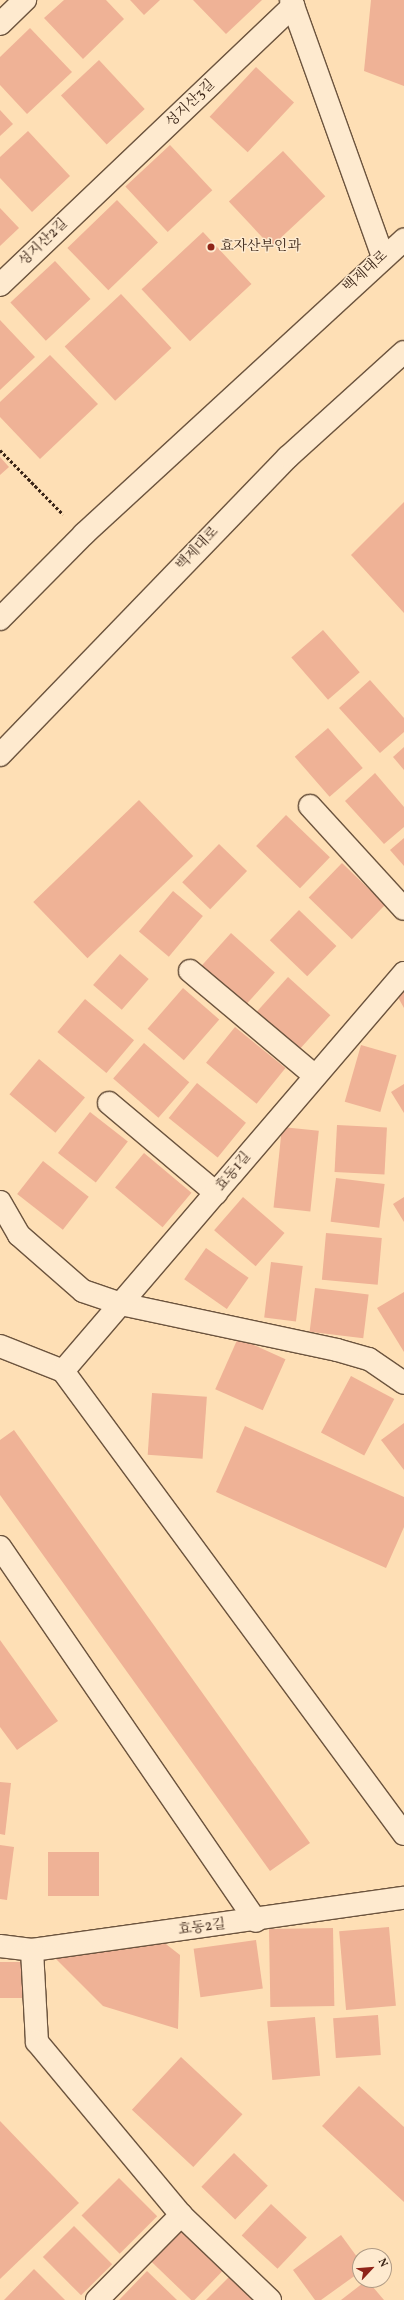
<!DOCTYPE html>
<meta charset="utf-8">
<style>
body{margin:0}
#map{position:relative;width:404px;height:2300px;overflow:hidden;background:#fedfb5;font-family:Vollkorn,"Noto Serif KR",serif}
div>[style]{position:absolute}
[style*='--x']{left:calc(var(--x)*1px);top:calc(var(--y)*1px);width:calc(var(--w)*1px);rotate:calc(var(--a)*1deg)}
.building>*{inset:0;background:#efb296;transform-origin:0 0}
.path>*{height:2.5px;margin-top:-1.25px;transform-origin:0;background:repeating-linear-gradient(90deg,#3b2517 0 3px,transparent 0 5px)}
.roads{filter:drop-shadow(1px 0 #6c543e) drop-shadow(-1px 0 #6c543e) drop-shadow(0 1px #6c543e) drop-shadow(0 -1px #6c543e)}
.minor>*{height:22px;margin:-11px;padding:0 11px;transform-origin:11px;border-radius:11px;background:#feeacf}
.dots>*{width:11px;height:11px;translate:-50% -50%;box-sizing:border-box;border:2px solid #feeacf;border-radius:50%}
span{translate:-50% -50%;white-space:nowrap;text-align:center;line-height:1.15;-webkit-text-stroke:3px #feeacf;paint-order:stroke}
.street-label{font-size:14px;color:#3b2517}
.poi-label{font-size:14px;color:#3b2517}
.left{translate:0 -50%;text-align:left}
.north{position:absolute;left:352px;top:2248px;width:40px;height:40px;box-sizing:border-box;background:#feeacf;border:1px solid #b09b85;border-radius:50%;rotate:64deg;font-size:11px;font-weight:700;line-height:16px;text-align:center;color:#3b2517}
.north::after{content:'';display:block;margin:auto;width:14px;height:18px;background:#8f2418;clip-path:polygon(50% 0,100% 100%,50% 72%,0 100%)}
</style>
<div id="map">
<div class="building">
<i style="clip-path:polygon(64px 0,106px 0,124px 19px,83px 59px,44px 18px)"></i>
<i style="clip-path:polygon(130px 0,160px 0,144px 15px)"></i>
<i style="clip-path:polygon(193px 0,262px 0,226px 34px)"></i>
<i style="clip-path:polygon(371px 0,404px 0,404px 86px,364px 71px)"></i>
<i style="clip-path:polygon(30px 28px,72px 72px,27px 114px,0 85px,0 57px)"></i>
<i style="left:99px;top:60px;width:67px;height:52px;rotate:47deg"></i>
<i style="left:256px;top:67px;width:52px;height:68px;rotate:43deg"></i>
<i style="clip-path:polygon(0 110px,13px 124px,0 136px)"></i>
<i style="clip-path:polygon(28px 131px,70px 176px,32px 212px,0 178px,0 157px)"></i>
<i style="left:170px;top:145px;width:62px;height:61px;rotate:47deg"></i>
<i style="left:283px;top:151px;width:62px;height:74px;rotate:47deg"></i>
<i style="left:117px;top:200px;width:59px;height:69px;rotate:46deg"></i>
<i style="clip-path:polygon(0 208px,19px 228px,0 246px)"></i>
<i style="left:203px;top:232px;width:71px;height:84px;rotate:47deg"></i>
<i style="left:55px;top:261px;width:52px;height:61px;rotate:47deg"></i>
<i style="left:121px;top:294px;width:74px;height:77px;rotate:47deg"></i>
<i style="clip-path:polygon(0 320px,35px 357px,0 390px)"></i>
<i style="clip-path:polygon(50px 355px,98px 404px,40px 459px,0 417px,0 402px)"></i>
<i style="clip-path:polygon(0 457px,9px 467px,0 475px)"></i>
<i style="clip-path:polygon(404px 502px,404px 613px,351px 555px)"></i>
<i style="left:323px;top:630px;width:56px;height:42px;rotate:49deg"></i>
<i style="clip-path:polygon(370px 680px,404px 718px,404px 732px,380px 753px,339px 708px)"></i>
<i style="left:328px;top:728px;width:53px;height:44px;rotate:49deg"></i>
<i style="clip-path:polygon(404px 747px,404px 770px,393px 757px)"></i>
<i style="clip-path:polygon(375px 773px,404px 807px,404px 827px,384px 844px,345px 801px)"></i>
<i style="left:139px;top:800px;width:78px;height:147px;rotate:46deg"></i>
<i style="left:286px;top:815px;width:61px;height:43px;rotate:44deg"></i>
<i style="clip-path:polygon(404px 838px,404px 866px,390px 850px)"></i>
<i style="left:219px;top:844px;width:39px;height:53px;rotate:44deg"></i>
<i style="left:342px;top:863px;width:60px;height:48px;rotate:44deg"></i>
<i style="left:173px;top:891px;width:39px;height:53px;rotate:40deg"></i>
<i style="left:299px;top:910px;width:52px;height:42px;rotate:44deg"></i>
<i style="left:231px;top:933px;width:59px;height:46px;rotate:42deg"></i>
<i style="left:120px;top:954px;width:38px;height:41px;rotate:41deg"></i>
<i style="left:288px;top:977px;width:57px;height:49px;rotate:42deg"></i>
<i style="clip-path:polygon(404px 987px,404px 1008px,395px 992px)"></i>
<i style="left:183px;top:988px;width:48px;height:54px;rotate:41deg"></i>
<i style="left:85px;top:999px;width:64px;height:43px;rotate:40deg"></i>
<i style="left:235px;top:1027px;width:65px;height:46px;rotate:39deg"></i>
<i style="left:144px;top:1043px;width:60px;height:47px;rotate:41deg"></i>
<i style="left:361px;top:1045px;width:37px;height:59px;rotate:16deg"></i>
<i style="left:39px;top:1059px;width:60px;height:46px;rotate:40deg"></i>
<i style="left:197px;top:1083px;width:63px;height:45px;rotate:39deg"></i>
<i style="clip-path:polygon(404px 1084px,404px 1113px,391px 1092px)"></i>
<i style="left:90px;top:1112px;width:48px;height:52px;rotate:38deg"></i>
<i style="left:337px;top:1125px;width:50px;height:47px;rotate:3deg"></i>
<i style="left:282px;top:1127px;width:37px;height:81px;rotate:6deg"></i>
<i style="left:144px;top:1153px;width:62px;height:45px;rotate:40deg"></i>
<i style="left:43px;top:1161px;width:58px;height:42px;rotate:38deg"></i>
<i style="left:336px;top:1178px;width:49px;height:44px;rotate:7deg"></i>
<i style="left:243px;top:1197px;width:55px;height:44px;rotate:41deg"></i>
<i style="clip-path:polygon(404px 1197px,404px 1222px,393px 1204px)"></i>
<i style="left:326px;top:1233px;width:56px;height:47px;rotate:5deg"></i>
<i style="left:206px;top:1248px;width:52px;height:38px;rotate:35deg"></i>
<i style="left:271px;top:1262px;width:32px;height:56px;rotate:7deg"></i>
<i style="left:315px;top:1288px;width:54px;height:44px;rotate:7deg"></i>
<i style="clip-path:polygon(404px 1292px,404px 1352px,377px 1308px)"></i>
<i style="left:238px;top:1338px;width:52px;height:56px;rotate:24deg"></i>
<i style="left:351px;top:1376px;width:49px;height:64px;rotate:28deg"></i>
<i style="left:152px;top:1393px;width:55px;height:62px;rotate:4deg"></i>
<i style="clip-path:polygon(404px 1423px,404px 1470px,381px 1440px)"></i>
<i style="clip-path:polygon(245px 1426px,404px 1497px,404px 1527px,386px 1568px,216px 1492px)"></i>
<i style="clip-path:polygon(14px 1430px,310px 1843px,270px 1871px,0 1495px,0 1440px)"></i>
<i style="clip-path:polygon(0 1640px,58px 1721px,17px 1750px,0 1727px)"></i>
<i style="clip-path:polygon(0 1782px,11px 1783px,5px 1835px,0 1834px)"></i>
<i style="clip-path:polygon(0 1845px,14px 1847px,7px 1900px,0 1899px)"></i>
<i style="left:48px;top:1852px;width:51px;height:44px"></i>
<i style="left:389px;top:1927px;width:79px;height:50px;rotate:85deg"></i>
<i style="left:333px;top:1928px;width:78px;height:64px;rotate:89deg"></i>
<i style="left:256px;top:1940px;width:49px;height:63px;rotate:82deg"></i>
<i style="clip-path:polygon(162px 1941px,180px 1955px,178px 2029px,103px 2006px,54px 1957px)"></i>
<i style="left:0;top:1962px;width:22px;height:36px"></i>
<i style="left:378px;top:2015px;width:40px;height:45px;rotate:86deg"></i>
<i style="left:315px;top:2017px;width:59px;height:48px;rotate:85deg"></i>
<i style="left:181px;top:2057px;width:84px;height:72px;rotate:43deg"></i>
<i style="clip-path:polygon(359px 2086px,404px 2127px,404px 2202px,322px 2126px)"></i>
<i style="clip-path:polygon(0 2121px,79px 2203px,0 2279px)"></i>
<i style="left:234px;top:2153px;width:47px;height:47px;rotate:44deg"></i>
<i style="left:119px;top:2178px;width:54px;height:53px;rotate:45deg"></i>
<i style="left:271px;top:2204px;width:49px;height:43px;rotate:43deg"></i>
<i style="left:74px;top:2226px;width:54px;height:44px;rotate:45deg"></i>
<i style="left:181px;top:2229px;width:59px;height:44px;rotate:44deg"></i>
<i style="clip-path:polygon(341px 2235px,360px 2261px,360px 2272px,321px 2300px,315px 2300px,293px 2270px)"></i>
<i style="clip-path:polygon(34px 2269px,65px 2300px,4px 2300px)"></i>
<i style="clip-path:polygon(147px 2271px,177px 2300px,119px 2300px)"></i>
<i style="clip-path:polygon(229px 2277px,252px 2300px,206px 2300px)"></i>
<i style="clip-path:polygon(367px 2280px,384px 2300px,341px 2300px)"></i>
</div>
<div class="path">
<i style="--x:0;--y:450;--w:90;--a:45.5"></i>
</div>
<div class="roads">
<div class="minor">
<i style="--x:291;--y:0;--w:273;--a:70.3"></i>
<i style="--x:0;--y:24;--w:35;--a:-44"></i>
<i style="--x:0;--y:285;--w:405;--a:-43.6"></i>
<i style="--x:0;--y:619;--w:120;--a:-45.3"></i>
<i style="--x:84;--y:534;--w:435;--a:-42.6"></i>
<i style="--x:0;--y:755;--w:414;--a:-46"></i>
<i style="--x:288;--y:457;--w:156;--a:-42.2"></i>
<i style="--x:310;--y:806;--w:139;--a:47.6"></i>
<i style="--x:190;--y:971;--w:163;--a:40"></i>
<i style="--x:109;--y:1103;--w:140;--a:40.1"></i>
<i style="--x:0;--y:1202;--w:38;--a:60"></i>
<i style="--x:19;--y:1235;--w:85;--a:41.2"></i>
<i style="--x:83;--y:1291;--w:40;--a:18.9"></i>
<i style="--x:121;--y:1304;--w:221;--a:12"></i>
<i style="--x:337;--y:1350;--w:33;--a:16"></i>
<i style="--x:369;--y:1359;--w:42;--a:34.4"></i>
<i style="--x:0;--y:1346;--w:68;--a:21.6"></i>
<i style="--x:63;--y:1371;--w:575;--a:53.63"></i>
<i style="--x:63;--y:1371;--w:524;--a:-49.41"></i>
<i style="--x:0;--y:1547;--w:453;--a:55.6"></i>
<i style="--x:0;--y:1946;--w:32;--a:7"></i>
<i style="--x:32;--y:1950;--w:376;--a:-8"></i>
<i style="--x:32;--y:1950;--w:92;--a:86.9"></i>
<i style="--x:37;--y:2042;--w:225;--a:50.2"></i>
<i style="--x:181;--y:2215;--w:123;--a:43.7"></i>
<i style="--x:97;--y:2300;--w:120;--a:-45.3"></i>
</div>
</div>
<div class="dots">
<i style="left:211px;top:247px;background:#8f2418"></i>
</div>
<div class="street-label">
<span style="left:191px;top:104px;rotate:-44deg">성지산3길</span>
<span style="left:44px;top:243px;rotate:-44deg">성지산2길</span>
<span style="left:366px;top:272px;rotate:-42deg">백제대로</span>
<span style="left:198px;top:549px;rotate:-46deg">백제대로</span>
<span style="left:234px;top:1172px;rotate:-50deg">효동1길</span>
<span style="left:202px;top:1928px;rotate:-7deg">효동2길</span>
</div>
<div class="poi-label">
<span class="left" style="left:220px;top:247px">효자산부인과</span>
</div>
<div class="north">N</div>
</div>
